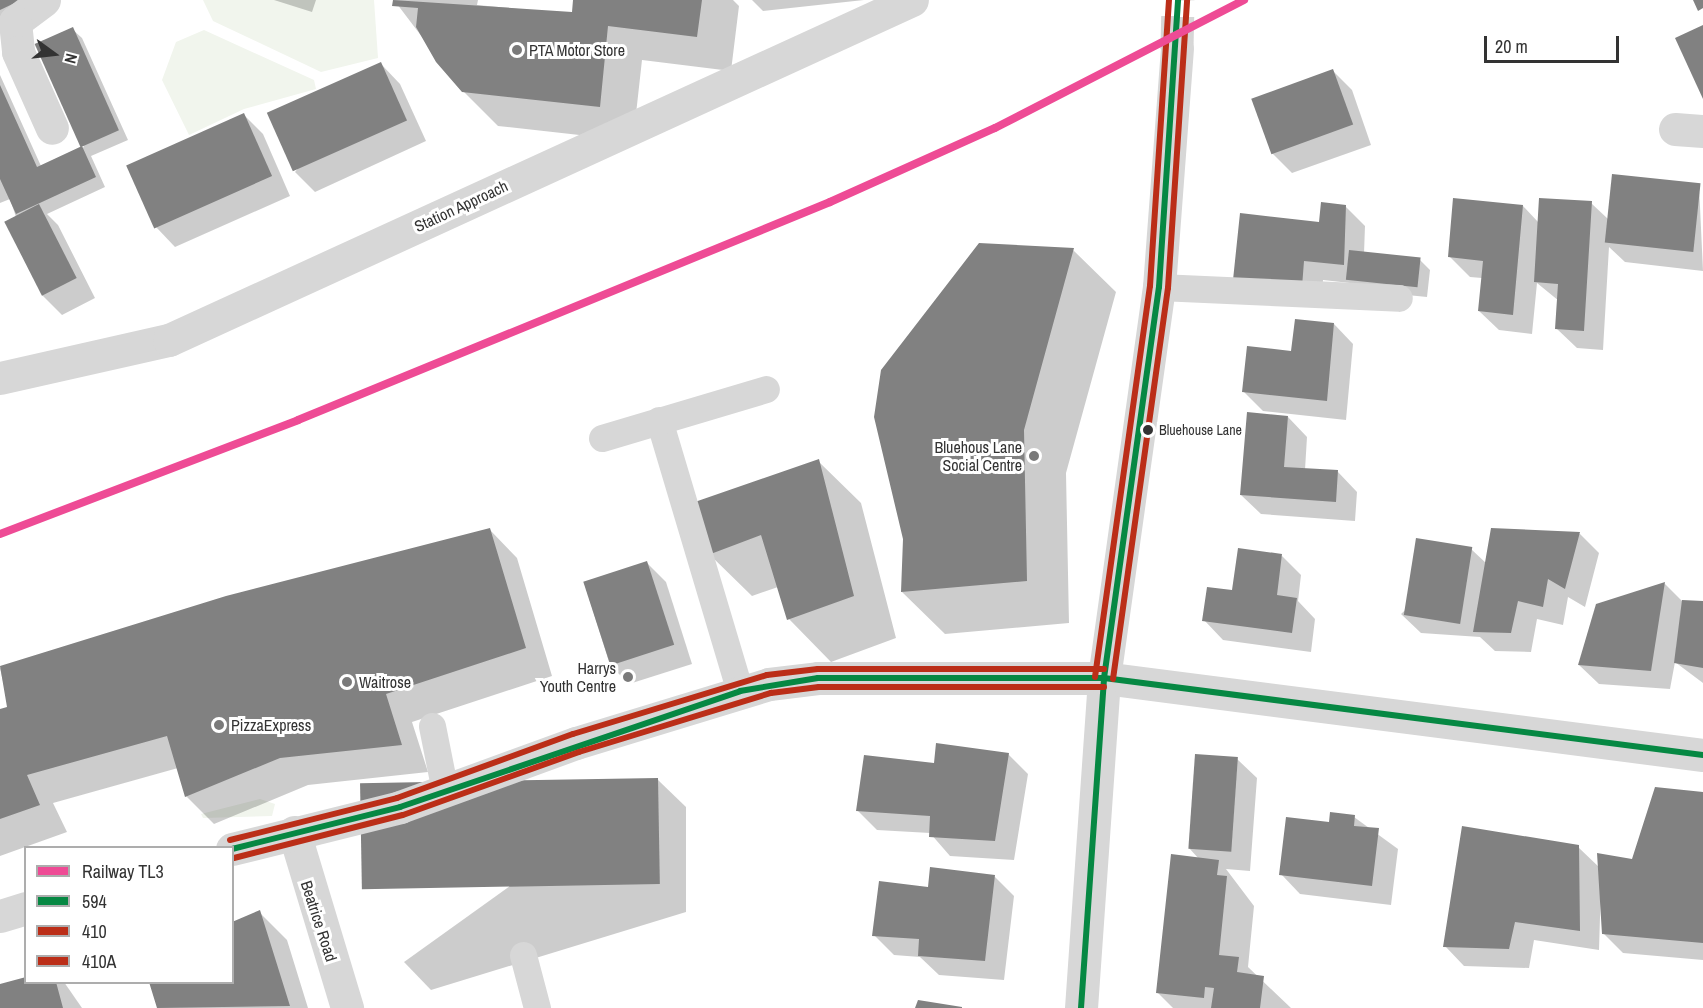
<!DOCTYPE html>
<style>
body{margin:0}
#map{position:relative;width:1703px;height:1008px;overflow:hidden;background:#fff;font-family:"Archivo Narrow",sans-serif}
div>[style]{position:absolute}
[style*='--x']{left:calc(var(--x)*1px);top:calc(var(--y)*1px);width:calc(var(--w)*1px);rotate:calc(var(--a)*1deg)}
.green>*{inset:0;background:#f1f5ed}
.shadow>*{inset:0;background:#0003}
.building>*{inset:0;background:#818181;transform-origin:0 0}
.tertiary-tunnel>*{height:33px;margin-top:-16.5px;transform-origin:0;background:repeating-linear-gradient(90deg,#d6d6d6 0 33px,transparent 0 49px)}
.service>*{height:27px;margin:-13.5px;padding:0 13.5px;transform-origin:13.5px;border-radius:13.5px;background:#d7d7d7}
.minor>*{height:33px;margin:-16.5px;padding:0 16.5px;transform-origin:16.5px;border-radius:16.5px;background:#d7d7d7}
.tertiary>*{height:33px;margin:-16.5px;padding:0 16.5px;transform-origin:16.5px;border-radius:16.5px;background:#d7d7d7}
.bus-1>*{height:6px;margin:-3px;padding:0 3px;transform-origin:3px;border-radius:3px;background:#068843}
.bus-2>*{height:6px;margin:-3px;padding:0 3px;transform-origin:3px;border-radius:3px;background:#bb2e18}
.bus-3>*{height:6px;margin:-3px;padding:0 3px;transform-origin:3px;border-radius:3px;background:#bb2e18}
.rail-1>*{height:8px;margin:-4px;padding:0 4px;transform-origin:4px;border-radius:4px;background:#ee4b95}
.dots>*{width:16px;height:16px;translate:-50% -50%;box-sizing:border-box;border:3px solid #fff;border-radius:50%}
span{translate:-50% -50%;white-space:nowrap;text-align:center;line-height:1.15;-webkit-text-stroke:6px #fff;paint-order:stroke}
.bus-label{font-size:14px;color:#333}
.left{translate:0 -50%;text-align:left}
.poi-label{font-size:16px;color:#333}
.right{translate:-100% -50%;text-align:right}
.street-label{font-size:16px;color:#333}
.legend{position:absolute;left:24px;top:846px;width:210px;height:138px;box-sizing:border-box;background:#fff;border:2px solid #adadad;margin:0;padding:8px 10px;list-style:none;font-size:18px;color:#333}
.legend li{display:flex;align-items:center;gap:12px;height:30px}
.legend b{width:30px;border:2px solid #adadad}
.north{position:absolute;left:24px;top:24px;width:60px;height:60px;-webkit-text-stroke:4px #fff;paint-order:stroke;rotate:105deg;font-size:16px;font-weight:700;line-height:24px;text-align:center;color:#333}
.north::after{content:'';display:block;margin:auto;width:21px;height:27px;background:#333;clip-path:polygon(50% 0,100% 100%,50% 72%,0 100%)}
.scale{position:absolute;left:1484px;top:36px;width:135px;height:27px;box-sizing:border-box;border:3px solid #333;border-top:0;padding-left:8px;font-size:18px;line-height:21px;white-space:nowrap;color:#333;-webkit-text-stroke:4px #fff;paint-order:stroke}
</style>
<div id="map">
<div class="green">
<i style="clip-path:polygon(203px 0,374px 0,378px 58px,321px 72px,213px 21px)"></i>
<i style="clip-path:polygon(204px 30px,314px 80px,316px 89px,244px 109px,189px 135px,162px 80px,176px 42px)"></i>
<i style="clip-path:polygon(260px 799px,275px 804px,272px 816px,203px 818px,201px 814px)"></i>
</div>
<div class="shadow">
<i style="clip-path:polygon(0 0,39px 0,0 24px)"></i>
<i style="clip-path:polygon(274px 0,316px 0,312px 12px)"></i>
<i style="clip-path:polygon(394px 0,478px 0,477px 5px,574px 14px,575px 0,733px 0,739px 6px,731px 71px,642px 60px,633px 141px,498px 126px,463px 91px)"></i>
<i style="clip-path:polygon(752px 0,864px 0,763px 11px)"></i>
<i style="clip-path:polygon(72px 29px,82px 38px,128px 140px,91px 156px,105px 187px,47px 214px,58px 225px,95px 298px,62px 315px,42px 295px,10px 199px,0 203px,0 75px,41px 166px,84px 147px,37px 44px)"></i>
<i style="clip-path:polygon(381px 64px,400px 84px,426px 141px,315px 192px,295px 172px)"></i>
<i style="clip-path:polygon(1333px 71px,1352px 90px,1371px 145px,1292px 173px,1272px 153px)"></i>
<i style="clip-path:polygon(243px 114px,263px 134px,290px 196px,175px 247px,156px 227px)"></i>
<i style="clip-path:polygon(1699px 185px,1703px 271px,1625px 262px,1609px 247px,1603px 350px,1577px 348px,1557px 329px,1559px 301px,1537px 283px,1532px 334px,1499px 330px,1479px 311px,1482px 278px,1470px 277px,1450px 257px,1523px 206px,1539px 223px,1591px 203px,1608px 219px)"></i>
<i style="clip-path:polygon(1345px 206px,1365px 226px,1364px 254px,1420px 260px,1430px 270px,1427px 297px,1357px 290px,1350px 283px,1323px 280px,1321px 306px,1254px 299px,1320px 223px)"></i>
<i style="clip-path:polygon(1073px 250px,1116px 292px,1066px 473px,1069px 623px,945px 634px,902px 592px)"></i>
<i style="clip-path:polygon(1334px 324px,1353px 344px,1346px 420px,1263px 411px,1243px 391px)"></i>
<i style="clip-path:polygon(1288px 417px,1307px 437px,1305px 470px,1338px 472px,1357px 492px,1355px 521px,1261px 514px,1241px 495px)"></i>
<i style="clip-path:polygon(818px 461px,861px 503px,896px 638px,831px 662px,789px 619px,778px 587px,752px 596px,709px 554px)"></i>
<i style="clip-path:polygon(490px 530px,517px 558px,552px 676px,412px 722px,428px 772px,308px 785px,214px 824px,186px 796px,178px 768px,53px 803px,67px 832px,0 856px,0 710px,9px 708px,0 668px,227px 597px)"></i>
<i style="clip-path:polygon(1493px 530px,1580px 534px,1599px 553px,1585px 607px,1568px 597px,1563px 625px,1537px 619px,1531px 652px,1495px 651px,1480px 637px,1421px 633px,1401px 614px,1471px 549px,1487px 564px)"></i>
<i style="clip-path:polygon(1282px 556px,1301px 575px,1298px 601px,1315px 619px,1311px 652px,1223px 640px,1204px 620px)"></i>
<i style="clip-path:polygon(647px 563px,666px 582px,692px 664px,629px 684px,610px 665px,584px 582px)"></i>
<i style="clip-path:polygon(1665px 584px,1683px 602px,1703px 603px,1703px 683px,1675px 662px,1670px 689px,1599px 684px,1579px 665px,1597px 605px)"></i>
<i style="clip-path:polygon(1008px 754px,1028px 774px,1014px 860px,950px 856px,930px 833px,877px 830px,858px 811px,936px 764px)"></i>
<i style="clip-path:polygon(1237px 759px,1257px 778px,1250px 871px,1226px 869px,1254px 906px,1248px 967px,1291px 1008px,1173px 1008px,1157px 992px,1199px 859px,1189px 848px)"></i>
<i style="clip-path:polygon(658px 780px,686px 807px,686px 912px,431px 990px,404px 962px)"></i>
<i style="clip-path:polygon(1703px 793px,1703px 960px,1623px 953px,1604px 934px,1601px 885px,1599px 950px,1534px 940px,1529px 968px,1464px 966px,1445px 946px,1578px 847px,1600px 868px,1633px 861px)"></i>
<i style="clip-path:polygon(1354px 817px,1398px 849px,1391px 905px,1300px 894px,1281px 874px,1330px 824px)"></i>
<i style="clip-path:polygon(995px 877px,1014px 896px,1004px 980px,939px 975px,920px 957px,894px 955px,874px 935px,929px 889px)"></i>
<i style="clip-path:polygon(259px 912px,287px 940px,308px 1008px,158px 1008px,150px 982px,232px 982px)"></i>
<i style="clip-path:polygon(64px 982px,82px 1008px,0 1008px,0 986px)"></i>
</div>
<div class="building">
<i style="clip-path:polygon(0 0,21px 0,0 10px)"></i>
<i style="clip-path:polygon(393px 0,572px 12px,573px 0,702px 0,697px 37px,608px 26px,600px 107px,462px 92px,436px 62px,416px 27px,418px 8px,392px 6px)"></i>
<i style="clip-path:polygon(1693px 0,1703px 0,1703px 8px,1698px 11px)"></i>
<i style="clip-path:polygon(1703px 25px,1703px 99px,1675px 38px)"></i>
<i style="left:73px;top:27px;width:113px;height:42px;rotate:66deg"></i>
<i style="left:381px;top:62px;width:64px;height:125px;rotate:66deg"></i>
<i style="left:1333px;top:69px;width:59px;height:87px;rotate:70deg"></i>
<i style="clip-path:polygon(0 85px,37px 167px,82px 146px,96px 177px,16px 214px,0 179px)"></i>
<i style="left:244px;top:113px;width:69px;height:129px;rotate:66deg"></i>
<i style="left:1612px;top:174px;width:89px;height:69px;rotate:6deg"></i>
<i style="clip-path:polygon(1453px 198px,1523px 205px,1513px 315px,1478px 311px,1483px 261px,1448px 257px)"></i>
<i style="clip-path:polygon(1539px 198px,1592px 201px,1584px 331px,1555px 329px,1558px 284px,1534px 282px)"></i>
<i style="clip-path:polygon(1321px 202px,1346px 205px,1344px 265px,1304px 261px,1302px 287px,1233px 280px,1240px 213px,1319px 222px)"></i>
<i style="left:39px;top:204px;width:83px;height:39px;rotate:63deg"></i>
<i style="clip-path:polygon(979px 243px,1074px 248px,1024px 430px,1027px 581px,901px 592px,903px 539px,874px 417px,881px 370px)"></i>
<i style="left:1349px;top:250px;width:72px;height:30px;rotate:6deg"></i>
<i style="clip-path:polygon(1295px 319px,1334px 323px,1327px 401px,1242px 392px,1247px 346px,1291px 351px)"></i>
<i style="clip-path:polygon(1247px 412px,1288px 416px,1284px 467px,1338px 470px,1336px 502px,1240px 495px)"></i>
<i style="clip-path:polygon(819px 459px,854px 596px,787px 620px,761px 535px,708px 555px,689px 504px)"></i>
<i style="clip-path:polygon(490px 528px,526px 648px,386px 694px,402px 745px,280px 758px,185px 797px,167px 736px,27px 775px,40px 805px,0 819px,0 709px,7px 707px,0 666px,226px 596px)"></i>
<i style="clip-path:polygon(1491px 528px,1580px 532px,1565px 589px,1548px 579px,1543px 607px,1518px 601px,1511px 633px,1473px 632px)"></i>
<i style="left:1416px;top:538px;width:57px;height:78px;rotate:9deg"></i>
<i style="clip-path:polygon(1238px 548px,1282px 554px,1277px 595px,1297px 598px,1292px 633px,1202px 621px,1207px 587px,1232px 590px)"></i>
<i style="left:647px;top:561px;width:88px;height:67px;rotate:72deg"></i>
<i style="clip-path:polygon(1665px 582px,1651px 671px,1578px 665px,1596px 604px)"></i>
<i style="clip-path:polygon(1682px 600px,1703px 601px,1703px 668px,1674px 663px)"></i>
<i style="clip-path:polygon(936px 743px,1009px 753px,995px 841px,929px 837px,930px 816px,856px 811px,864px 755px,934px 763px)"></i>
<i style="left:1195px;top:754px;width:43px;height:95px;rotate:4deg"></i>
<i style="left:658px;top:778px;width:106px;height:298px;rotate:89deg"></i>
<i style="clip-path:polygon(1655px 787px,1703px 792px,1703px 943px,1602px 934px,1597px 853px,1632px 859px)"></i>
<i style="clip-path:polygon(1330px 812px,1355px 815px,1354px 826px,1379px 828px,1372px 886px,1279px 875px,1286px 817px,1329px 822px)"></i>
<i style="clip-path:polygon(1462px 826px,1579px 845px,1580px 931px,1515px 922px,1509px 949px,1443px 947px)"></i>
<i style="clip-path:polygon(1171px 854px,1219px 860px,1217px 875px,1227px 876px,1219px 955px,1239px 957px,1237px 972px,1264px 976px,1260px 1008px,1211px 1008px,1214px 988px,1205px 987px,1204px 998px,1156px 993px)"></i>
<i style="clip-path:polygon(930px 867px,995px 875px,985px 961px,918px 956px,919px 939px,872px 936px,879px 881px,928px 887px)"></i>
<i style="clip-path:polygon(260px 910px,290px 1006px,157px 1008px,149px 982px,232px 982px,232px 922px)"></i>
<i style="clip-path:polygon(26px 977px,26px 982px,56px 982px,63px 1008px,0 1008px,0 984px)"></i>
<i style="clip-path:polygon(918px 1000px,962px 1007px,962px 1008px,915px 1008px)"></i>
</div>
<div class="tertiary-tunnel">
<i style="--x:1177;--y:49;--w:49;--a:-88.8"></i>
</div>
<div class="service">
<i style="--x:1159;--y:287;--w:240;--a:2.6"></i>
<i style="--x:659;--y:420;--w:283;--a:73.4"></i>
<i style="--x:602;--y:438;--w:171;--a:-16.6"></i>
<i style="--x:432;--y:726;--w:66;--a:78.7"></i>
<i style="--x:523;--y:955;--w:55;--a:75.2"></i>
</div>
<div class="minor">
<i style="--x:44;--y:0;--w:36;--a:143"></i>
<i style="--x:15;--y:22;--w:30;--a:84"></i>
<i style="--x:18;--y:52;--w:83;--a:65.9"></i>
<i style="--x:1675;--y:129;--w:28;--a:4"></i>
<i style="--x:0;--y:378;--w:173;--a:-12.7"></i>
<i style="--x:169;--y:340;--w:817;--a:-24.59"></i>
<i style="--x:294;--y:832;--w:184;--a:73.2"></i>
<i style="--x:1081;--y:1008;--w:331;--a:-86"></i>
<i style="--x:1104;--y:678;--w:604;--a:7.33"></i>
</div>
<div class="tertiary">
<i style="--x:232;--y:849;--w:173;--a:-14"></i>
<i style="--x:400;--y:807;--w:187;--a:-20"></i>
<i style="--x:576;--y:743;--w:202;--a:-17"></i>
<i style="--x:769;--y:684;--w:49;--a:-7"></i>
<i style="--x:818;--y:678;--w:286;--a:0"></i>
<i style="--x:1104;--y:678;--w:395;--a:-82"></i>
<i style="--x:1159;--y:287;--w:239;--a:-85.7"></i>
<i style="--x:0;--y:916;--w:27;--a:-17"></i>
</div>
<div class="bus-1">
<i style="--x:232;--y:849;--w:173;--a:-14"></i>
<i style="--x:400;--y:807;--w:359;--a:-18.8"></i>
<i style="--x:740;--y:691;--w:79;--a:-9.5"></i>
<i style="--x:818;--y:678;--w:286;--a:0"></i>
<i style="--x:1104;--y:678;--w:604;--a:7.33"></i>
<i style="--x:1081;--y:1008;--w:331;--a:-86"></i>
<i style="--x:1104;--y:678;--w:395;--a:-82"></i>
<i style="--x:1159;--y:287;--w:288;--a:-86.2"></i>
</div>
<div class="bus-2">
<i style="--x:1113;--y:679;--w:395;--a:-82"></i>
<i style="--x:1168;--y:288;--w:288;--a:-86.2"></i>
<i style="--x:234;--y:858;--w:174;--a:-14.3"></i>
<i style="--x:403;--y:815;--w:187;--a:-19.7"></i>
<i style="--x:579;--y:752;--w:201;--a:-17.1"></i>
<i style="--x:771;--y:693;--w:48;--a:-7.1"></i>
<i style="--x:819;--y:687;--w:285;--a:0"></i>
</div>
<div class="bus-3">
<i style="--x:1095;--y:677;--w:395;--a:-82"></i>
<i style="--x:1150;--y:286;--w:287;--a:-86.2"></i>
<i style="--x:230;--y:840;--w:172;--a:-14.1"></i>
<i style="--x:397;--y:798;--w:187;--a:-20"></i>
<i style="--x:573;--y:734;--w:203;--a:-16.9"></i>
<i style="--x:767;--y:675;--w:51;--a:-6.7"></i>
<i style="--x:818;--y:669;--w:286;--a:0"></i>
</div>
<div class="rail-1">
<i style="--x:0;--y:534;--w:319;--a:-20.9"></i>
<i style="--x:298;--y:420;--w:575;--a:-22.28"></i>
<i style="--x:830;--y:202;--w:181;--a:-24.2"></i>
<i style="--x:995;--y:128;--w:280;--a:-27.2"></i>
</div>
<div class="dots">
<i style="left:517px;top:50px;background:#7a7a7a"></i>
<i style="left:1148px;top:430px;background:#333"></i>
<i style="left:1034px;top:456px;background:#7a7a7a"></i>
<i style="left:628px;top:677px;background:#7a7a7a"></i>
<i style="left:347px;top:682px;background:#7a7a7a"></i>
<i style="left:219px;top:725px;background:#7a7a7a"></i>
</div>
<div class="bus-label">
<span class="left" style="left:1159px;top:430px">Bluehouse Lane</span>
</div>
<div class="poi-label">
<span class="left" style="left:529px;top:50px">PTA Motor Store</span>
<span class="right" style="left:1022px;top:456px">Bluehous Lane<br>Social Centre</span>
<span class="right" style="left:616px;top:677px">Harrys<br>Youth Centre</span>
<span class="left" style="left:359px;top:682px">Waitrose</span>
<span class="left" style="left:231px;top:725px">PizzaExpress</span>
</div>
<div class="street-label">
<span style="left:461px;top:206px;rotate:-25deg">Station Approach</span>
<span style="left:319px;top:921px;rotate:72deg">Beatrice Road</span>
</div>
<ul class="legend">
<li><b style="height:8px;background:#ee4b95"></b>Railway TL3</li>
<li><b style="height:8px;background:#068843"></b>594</li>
<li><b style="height:8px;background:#bb2e18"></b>410</li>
<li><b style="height:8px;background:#bb2e18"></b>410A</li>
</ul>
<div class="north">N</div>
<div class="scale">20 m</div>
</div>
